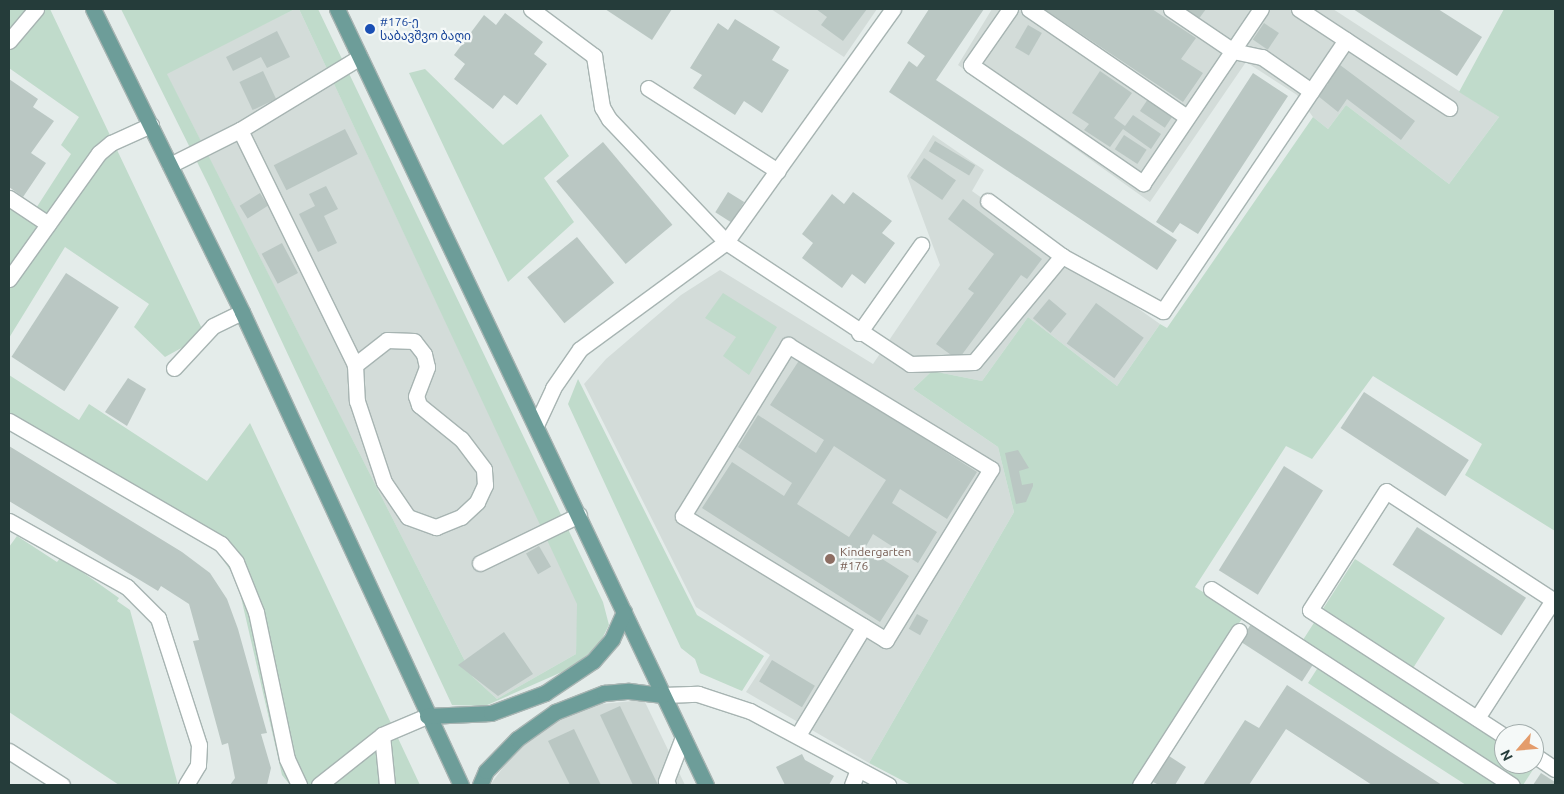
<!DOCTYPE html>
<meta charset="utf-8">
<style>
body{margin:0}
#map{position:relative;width:1564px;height:794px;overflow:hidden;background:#e4ecea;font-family:Ubuntu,"Noto Sans Georgian",sans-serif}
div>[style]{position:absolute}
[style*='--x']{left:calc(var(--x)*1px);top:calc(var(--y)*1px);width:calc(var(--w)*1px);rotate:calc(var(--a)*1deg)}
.built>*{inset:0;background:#d3dcd9}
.green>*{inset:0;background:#c0dbcb}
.building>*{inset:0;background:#bac7c3;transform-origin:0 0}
.roads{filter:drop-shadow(1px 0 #a7b4b2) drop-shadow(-1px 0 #a7b4b2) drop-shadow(0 1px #a7b4b2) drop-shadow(0 -1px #a7b4b2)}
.minor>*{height:15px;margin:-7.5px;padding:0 7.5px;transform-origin:7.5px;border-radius:7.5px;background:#fff}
.major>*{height:15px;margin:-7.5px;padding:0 7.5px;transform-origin:7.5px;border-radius:7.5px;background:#6d9d99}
.dots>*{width:14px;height:14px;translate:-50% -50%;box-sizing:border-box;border:2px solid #f5f9f8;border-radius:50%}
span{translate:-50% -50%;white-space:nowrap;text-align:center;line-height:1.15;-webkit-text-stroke:4.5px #f5f9f8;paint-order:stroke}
.transit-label{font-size:12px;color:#164399}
.left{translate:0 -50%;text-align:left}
.education-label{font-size:12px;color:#785e54}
.frame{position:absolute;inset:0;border:10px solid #253c3a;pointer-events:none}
.north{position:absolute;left:1494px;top:724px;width:50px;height:50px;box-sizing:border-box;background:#f5f9f8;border:1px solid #a2adac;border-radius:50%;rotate:243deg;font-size:14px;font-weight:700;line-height:20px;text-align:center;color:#253c3a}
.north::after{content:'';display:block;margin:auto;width:18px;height:22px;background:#e49c6b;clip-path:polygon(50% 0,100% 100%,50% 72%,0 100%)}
</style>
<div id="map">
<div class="built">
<i style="clip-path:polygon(295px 9px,299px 9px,578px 604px,576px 654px,497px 699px,473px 677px,166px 73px)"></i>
<i style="clip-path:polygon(771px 9px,877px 9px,844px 57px)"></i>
<i style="clip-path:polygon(992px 9px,1333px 9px,1499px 117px,1449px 184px,1346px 105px,1328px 129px,1313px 117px,1297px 95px,1246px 62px,1150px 202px,958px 65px)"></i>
<i style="clip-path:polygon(933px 135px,984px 170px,972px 191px,1160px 324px,1117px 386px,1028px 317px,982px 381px,932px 371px,913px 389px,998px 447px,1014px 512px,869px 763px,746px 692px,770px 655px,696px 607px,584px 384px,606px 359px,681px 295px,720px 270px,873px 364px,940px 265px,907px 176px)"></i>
<i style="clip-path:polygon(644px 700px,685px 785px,490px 785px,519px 746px,554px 723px,590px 705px)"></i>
</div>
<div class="green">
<i style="clip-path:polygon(9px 9px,50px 9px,205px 335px,165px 357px,134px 327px,149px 304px,65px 247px,9px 338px,9px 202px,31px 216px,71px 154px,61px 145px,79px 117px,9px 68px)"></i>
<i style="clip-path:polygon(121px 9px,295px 9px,167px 74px,473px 677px,497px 699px,576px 654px,577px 604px,299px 9px,318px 9px,603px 602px,609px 625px,599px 645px,571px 668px,485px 706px,452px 705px,209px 186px)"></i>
<i style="clip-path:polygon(1504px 9px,1555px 9px,1555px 531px,1465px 475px,1482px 444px,1373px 376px,1312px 459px,1286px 446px,1195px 587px,1243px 617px,1135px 785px,911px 785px,869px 763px,1014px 512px,998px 447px,913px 389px,932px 371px,982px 381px,1028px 317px,1117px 386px,1160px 324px,1167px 328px,1313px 117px,1328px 129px,1346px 105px,1449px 184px,1499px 117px,1459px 92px)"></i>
<i style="clip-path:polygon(425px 69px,503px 145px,541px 114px,569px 156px,544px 178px,574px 222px,508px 282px,409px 73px)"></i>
<i style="clip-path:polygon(723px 293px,777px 327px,749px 375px,723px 356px,736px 337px,705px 318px)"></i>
<i style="clip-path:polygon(9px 375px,79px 420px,89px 404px,207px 481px,250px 423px,420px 785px,290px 785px,282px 775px,237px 580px,214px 547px,9px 427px)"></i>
<i style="clip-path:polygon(578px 379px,697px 615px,764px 656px,742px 691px,700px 673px,695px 659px,681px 648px,568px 404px)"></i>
<i style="clip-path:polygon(17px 536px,57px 562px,61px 557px,119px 598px,117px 601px,130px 610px,178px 785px,119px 785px,9px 712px,9px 547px)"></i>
<i style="clip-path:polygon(1355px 559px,1445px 618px,1408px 676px,1504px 740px,1504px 764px,1538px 762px,1523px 785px,1466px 785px,1308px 683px,1324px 658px,1301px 643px)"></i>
</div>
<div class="building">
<i style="clip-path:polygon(605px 9px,672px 9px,652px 40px)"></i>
<i style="clip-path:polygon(816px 9px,867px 9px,843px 41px,821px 25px,827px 17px)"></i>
<i style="clip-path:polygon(929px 9px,984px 9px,936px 80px,1177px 240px,1157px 270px,889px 92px,909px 61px,917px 67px,925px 56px,907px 43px)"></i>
<i style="clip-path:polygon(1044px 9px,1152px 9px,1196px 38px,1181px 59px,1203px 73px,1183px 102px)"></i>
<i style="clip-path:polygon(1183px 9px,1206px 9px,1198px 20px)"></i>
<i style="clip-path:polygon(1353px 9px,1438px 9px,1482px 37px,1457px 76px)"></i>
<i style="clip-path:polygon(505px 13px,543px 42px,534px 54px,547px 64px,517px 105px,504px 95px,493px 109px,454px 79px,465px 64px,454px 55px,484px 15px,496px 25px)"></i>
<i style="clip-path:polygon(735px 19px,780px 47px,772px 60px,789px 70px,762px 113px,744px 101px,735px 115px,693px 88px,702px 75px,690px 68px,718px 23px,728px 30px)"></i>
<i style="left:1264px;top:23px;width:18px;height:20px;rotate:34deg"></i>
<i style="left:1028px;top:25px;width:16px;height:26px;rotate:30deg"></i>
<i style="clip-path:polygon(277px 31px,290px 57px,267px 68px,261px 57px,233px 71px,226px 57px)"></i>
<i style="clip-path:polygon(1336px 62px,1415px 121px,1401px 140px,1347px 99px,1338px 112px,1318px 96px,1328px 84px,1322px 80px)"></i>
<i style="left:263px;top:71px;width:31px;height:26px;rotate:65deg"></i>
<i style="clip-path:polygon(1100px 71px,1132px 93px,1114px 118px,1125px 126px,1133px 115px,1161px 134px,1151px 149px,1123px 129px,1110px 147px,1084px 130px,1089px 124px,1072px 113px)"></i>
<i style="clip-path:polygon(1253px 73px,1288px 96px,1198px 234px,1180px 223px,1173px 233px,1156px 222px)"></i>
<i style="clip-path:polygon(9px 79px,38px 99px,33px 107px,54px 121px,31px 153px,46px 163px,23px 197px,9px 187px)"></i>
<i style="left:1150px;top:96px;width:30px;height:18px;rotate:34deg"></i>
<i style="left:345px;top:129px;width:28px;height:80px;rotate:63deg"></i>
<i style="left:1124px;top:135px;width:27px;height:17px;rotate:33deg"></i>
<i style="left:935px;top:141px;width:47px;height:12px;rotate:31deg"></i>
<i style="left:603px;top:142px;width:108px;height:61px;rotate:50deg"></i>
<i style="left:924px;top:158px;width:39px;height:24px;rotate:35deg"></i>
<i style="clip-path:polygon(326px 186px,338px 209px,324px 216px,337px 243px,318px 252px,299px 214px,315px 206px,309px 194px)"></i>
<i style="left:728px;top:192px;width:19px;height:24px;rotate:32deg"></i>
<i style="clip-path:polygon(853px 192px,892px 221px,882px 233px,895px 243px,865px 284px,852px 274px,842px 288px,802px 258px,813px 243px,802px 234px,832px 194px,844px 204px)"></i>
<i style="left:260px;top:193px;width:15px;height:24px;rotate:58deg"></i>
<i style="clip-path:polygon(963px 199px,1042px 259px,1027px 279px,1021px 275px,958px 360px,936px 344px,974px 293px,968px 289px,994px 254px,948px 219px)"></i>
<i style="left:577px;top:237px;width:59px;height:64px;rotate:51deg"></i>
<i style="left:282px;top:243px;width:34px;height:23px;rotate:62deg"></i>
<i style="left:66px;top:273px;width:63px;height:100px;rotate:33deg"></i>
<i style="left:1049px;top:299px;width:23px;height:25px;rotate:40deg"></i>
<i style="left:1096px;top:303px;width:59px;height:50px;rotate:36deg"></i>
<i style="clip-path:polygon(evenodd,800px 359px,977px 472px,947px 519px,900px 489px,892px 503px,937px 532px,918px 563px,873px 534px,865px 548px,909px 576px,880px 622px,702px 508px,732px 462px,784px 496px,792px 483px,738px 447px,758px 415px,816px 453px,824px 440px,770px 405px,800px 359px,834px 446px,886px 480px,849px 537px,797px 504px,834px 446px)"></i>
<i style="clip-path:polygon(128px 378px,146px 389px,127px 426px,105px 412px)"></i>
<i style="left:1364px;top:392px;width:125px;height:43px;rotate:33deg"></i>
<i style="clip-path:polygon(9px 446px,182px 552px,210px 573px,227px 599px,238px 629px,267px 733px,261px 734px,271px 768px,267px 785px,230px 785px,235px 778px,228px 743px,222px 745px,210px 701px,193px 641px,199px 640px,189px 604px,161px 586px,158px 591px,9px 501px)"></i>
<i style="clip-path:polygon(1018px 450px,1029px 468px,1019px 471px,1022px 485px,1033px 483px,1033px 486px,1026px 502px,1016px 504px,1005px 453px)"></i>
<i style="left:1284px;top:466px;width:46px;height:123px;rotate:32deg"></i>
<i style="left:1417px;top:527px;width:130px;height:45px;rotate:33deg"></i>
<i style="left:539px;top:546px;width:24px;height:15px;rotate:60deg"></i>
<i style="left:917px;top:614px;width:13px;height:17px;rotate:29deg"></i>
<i style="left:1253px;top:621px;width:74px;height:24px;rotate:33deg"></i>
<i style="clip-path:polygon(504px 632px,533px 674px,498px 696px,458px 665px)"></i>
<i style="left:772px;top:660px;width:50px;height:25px;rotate:31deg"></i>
<i style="clip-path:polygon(1287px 685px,1442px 785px,1372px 785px,1286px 729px,1249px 785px,1203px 785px,1245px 720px,1259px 728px)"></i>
<i style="clip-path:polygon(620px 706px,658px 785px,633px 785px,600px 715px)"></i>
<i style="clip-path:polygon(574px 729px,601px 785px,570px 785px,548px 741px)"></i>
<i style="clip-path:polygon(802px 754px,805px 760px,834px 776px,829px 785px,785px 785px,776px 767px)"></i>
<i style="clip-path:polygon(1169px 756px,1186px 767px,1175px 785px,1159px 785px,1153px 782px)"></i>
<i style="clip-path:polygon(1541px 773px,1555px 782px,1555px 785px,1533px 785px)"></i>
</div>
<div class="roads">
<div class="minor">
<i style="--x:531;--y:9;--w:79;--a:36.7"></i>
<i style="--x:594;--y:56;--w:52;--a:81.1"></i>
<i style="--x:602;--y:107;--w:14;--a:60"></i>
<i style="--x:609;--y:119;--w:170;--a:46.4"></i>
<i style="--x:726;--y:242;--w:221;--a:33.5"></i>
<i style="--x:910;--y:364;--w:64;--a:-1.8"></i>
<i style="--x:974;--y:362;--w:138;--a:-50.3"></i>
<i style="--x:1062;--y:256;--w:115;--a:28.6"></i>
<i style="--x:1163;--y:311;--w:327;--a:-56"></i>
<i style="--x:1010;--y:9;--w:68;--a:124.9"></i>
<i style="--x:971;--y:65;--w:209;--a:34.5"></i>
<i style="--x:1143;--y:183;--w:210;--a:-55.9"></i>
<i style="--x:1029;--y:9;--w:191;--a:34.4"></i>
<i style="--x:1171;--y:9;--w:75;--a:34.1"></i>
<i style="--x:1233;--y:51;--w:30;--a:12"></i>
<i style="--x:1262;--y:57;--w:60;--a:34.8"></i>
<i style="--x:1299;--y:9;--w:180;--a:33.4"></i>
<i style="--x:9;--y:41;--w:42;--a:-49.8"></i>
<i style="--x:648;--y:88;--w:154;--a:32.6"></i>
<i style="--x:240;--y:130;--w:262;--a:63.9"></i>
<i style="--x:355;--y:365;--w:36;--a:87"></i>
<i style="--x:357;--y:401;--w:85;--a:71.6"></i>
<i style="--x:384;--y:482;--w:42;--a:55.6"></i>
<i style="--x:408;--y:517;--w:30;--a:20"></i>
<i style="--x:436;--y:527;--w:27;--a:-22"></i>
<i style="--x:461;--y:517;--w:22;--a:-43"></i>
<i style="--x:477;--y:502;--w:19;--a:-65"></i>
<i style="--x:485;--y:485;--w:16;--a:-94"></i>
<i style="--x:484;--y:469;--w:38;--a:-127"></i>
<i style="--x:461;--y:439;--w:54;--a:-141"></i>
<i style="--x:419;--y:405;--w:9;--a:-108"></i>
<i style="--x:416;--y:396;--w:31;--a:-69"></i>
<i style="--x:427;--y:367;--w:13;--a:-103"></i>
<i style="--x:424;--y:354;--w:16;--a:-128"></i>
<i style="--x:414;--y:341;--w:27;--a:-178"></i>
<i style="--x:387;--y:340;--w:41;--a:142"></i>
<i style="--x:170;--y:165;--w:78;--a:-26.6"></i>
<i style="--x:240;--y:130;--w:140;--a:-31.3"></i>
<i style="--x:9;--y:198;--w:47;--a:33.7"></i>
<i style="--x:988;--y:201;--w:92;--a:36.6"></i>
<i style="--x:9;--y:279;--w:155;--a:-54.5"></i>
<i style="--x:99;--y:153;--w:16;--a:-40"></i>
<i style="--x:111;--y:143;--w:44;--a:-24.2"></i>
<i style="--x:859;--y:333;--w:108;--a:-54.8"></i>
<i style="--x:788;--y:345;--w:238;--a:31.4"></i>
<i style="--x:991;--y:469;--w:201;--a:121.6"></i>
<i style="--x:886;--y:640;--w:238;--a:-148.6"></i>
<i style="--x:683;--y:516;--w:201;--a:-58.4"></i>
<i style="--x:174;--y:368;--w:57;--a:-47.1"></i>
<i style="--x:213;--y:326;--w:32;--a:-26"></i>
<i style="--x:9;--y:421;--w:245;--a:30.1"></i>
<i style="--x:221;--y:544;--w:23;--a:50"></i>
<i style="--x:236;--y:562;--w:54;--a:68.2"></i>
<i style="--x:256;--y:612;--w:150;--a:78.1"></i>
<i style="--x:287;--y:759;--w:29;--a:65"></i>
<i style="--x:537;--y:423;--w:38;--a:-65"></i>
<i style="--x:553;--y:388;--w:47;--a:-55.3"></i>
<i style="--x:580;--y:349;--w:181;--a:-36.2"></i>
<i style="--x:726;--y:242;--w:287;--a:-54.4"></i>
<i style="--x:9;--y:521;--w:135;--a:29.2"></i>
<i style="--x:127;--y:587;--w:44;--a:45"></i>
<i style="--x:158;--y:618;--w:133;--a:72.1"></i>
<i style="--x:199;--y:745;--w:20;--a:93"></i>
<i style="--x:198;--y:765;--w:23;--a:121"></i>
<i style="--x:480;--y:563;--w:110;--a:-25.9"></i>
<i style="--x:1211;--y:589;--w:359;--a:33.1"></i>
<i style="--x:663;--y:695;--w:35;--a:-2"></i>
<i style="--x:698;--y:694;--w:55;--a:18.1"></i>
<i style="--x:750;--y:711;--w:157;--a:28.2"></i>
<i style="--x:1477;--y:718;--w:140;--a:-57.2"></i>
<i style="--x:1553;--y:600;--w:199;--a:-146.9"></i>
<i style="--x:1386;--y:491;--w:141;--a:122.6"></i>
<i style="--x:1310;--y:610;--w:231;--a:33"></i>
<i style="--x:382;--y:735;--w:50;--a:84.3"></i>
<i style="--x:798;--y:735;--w:127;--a:-58.8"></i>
<i style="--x:9;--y:751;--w:63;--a:32.7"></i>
<i style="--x:1534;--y:755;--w:25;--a:34"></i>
<i style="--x:319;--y:785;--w:80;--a:-38.4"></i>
<i style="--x:382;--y:735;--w:49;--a:-22.9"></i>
<i style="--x:668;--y:785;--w:4;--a:-117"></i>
<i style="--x:666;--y:781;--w:47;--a:-68.9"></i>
<i style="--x:852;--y:785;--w:17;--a:-69"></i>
<i style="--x:1140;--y:785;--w:183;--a:-57.3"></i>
</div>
<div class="major">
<i style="--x:93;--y:9;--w:338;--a:63.8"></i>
<i style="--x:242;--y:312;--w:521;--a:65.16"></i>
<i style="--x:337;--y:9;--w:859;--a:64.57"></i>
<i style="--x:427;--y:716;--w:64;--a:-2.7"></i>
<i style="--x:491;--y:713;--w:58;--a:-20.3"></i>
<i style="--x:545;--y:693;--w:58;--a:-33.7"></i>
<i style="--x:593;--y:661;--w:29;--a:-49"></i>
<i style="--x:612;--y:639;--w:30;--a:-66"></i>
<i style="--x:480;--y:785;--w:15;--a:-67"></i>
<i style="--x:486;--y:771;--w:45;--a:-45.9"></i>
<i style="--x:517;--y:739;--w:47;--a:-35.4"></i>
<i style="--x:555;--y:712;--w:53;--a:-21.2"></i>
<i style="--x:604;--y:693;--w:25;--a:-5"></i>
<i style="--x:629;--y:691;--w:34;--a:7"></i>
</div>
</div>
<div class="dots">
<i style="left:370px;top:29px;background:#1a4fb4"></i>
<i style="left:830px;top:559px;background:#8d6e63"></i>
</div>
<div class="transit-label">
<span class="left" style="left:380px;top:29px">#176-ე<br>საბავშვო ბაღი</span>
</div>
<div class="education-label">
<span class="left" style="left:840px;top:559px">Kindergarten<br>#176</span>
</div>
<div class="frame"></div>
<div class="north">N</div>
</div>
